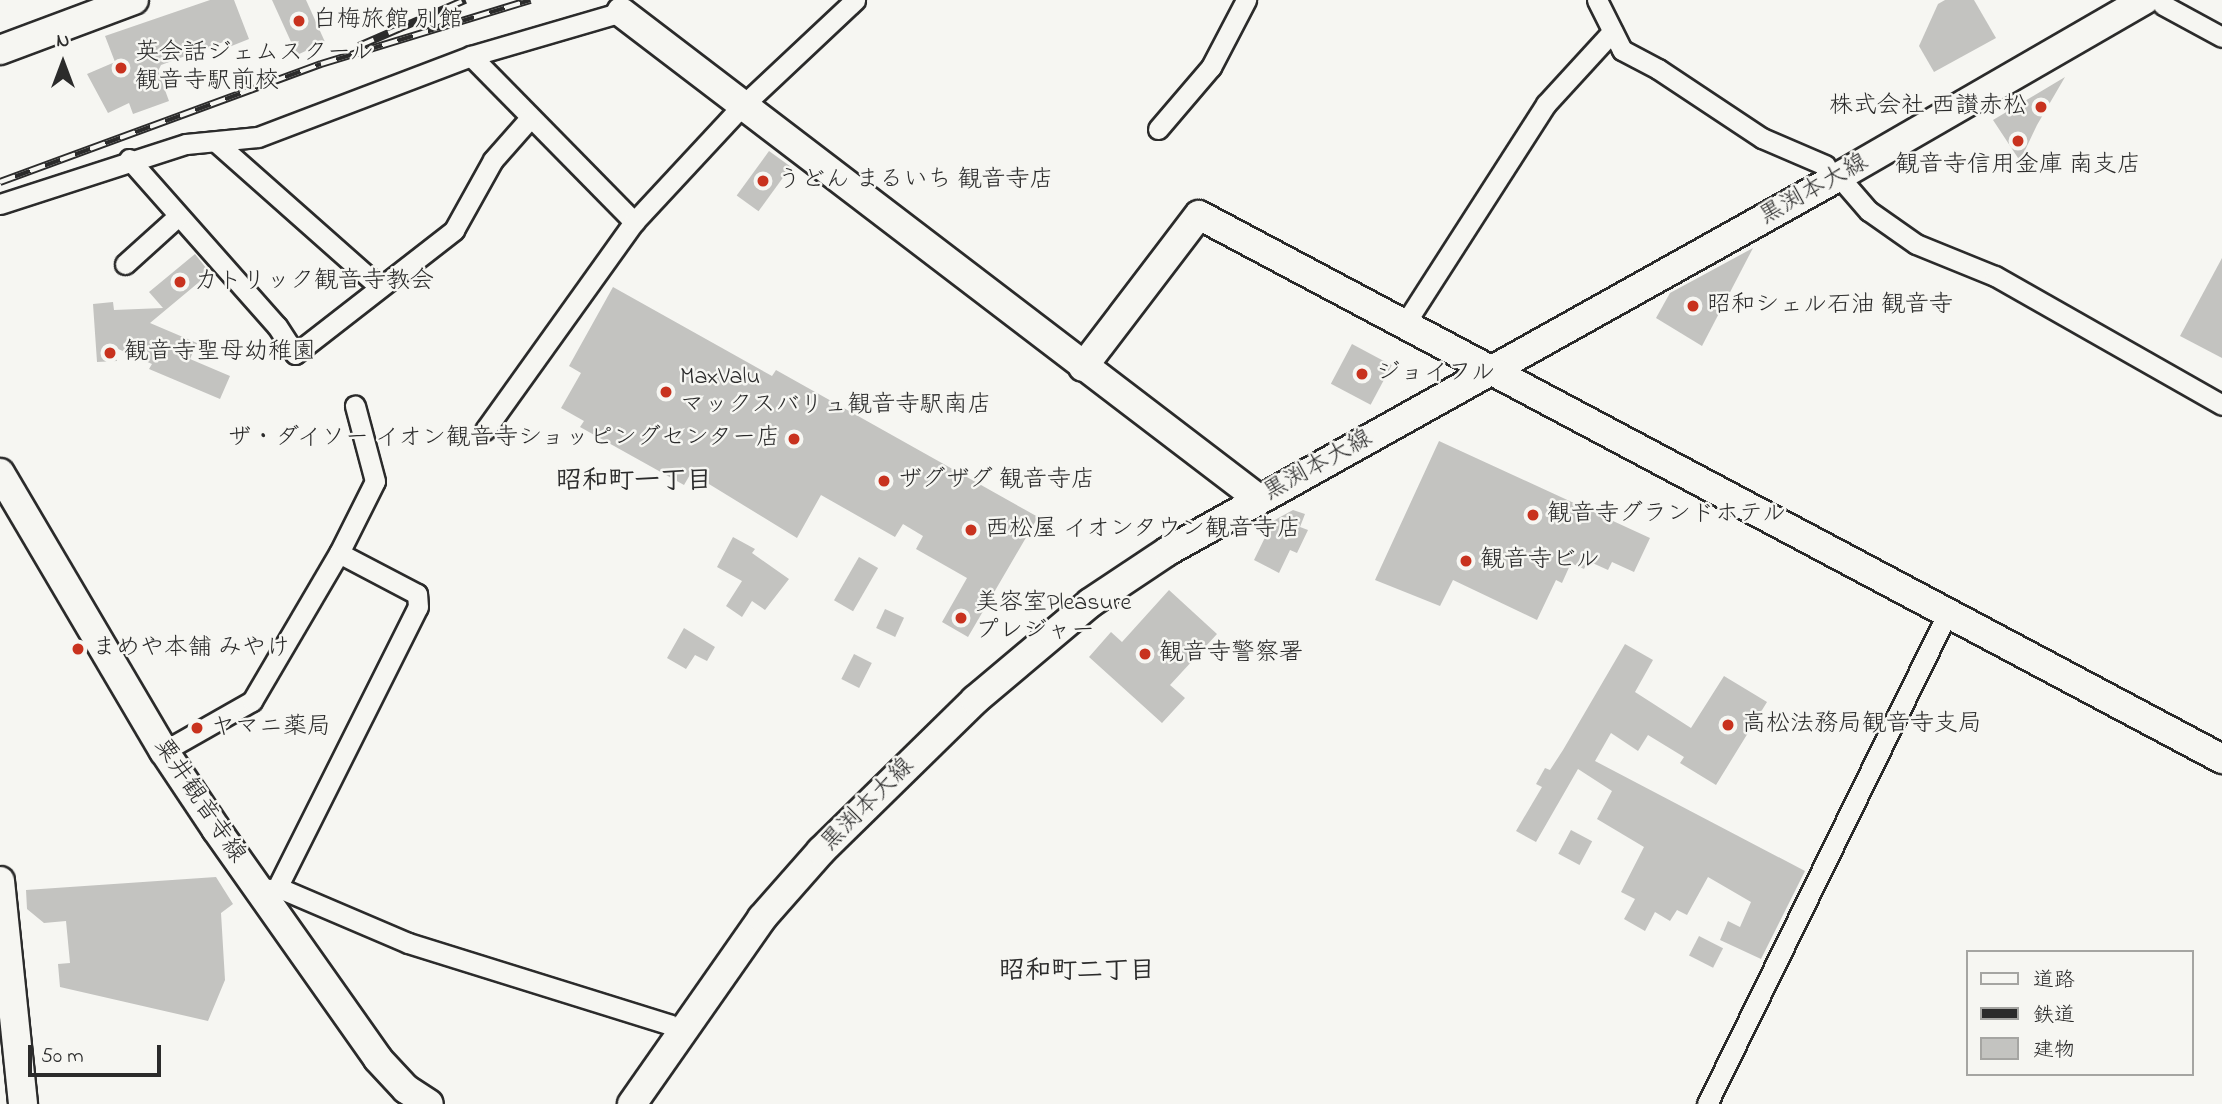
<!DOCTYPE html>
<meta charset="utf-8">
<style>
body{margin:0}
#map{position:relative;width:2222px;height:1104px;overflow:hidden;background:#f6f6f2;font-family:"Indie Flower","Klee One",sans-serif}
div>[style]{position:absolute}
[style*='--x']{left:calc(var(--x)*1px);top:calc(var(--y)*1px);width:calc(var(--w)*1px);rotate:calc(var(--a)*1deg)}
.building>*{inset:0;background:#c3c3c0;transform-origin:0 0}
.roads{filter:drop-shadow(2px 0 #2b2b2b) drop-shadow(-2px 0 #2b2b2b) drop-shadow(0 2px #2b2b2b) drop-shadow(0 -2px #2b2b2b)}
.street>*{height:19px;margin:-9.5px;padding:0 9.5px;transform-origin:9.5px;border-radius:9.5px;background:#f6f6f2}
.secondary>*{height:28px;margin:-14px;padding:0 14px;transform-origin:14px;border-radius:14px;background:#f6f6f2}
.rail>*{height:8px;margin-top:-4px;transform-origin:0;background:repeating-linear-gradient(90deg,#f6f6f2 0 16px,#2b2b2b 0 32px);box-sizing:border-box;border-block:2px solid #2b2b2b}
.dots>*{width:19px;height:19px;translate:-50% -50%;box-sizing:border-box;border:4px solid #f6f6f2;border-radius:50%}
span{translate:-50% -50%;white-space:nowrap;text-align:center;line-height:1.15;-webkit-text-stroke:5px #f6f6f2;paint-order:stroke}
.poi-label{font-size:24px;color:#2b2b2b}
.left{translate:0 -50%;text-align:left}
.right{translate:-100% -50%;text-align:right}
.street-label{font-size:24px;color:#2b2b2b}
.neighbourhood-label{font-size:26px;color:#2b2b2b;font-weight:700}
.legend{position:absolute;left:1966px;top:950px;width:228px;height:126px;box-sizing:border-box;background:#f6f6f2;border:2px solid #a5a5a2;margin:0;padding:9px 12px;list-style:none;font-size:21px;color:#2b2b2b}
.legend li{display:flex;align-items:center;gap:14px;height:35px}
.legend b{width:35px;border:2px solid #a5a5a2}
.north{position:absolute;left:28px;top:28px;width:70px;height:70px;-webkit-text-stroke:5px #f6f6f2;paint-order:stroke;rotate:0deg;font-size:19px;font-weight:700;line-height:28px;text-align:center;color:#2b2b2b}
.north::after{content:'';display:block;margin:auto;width:24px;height:32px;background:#2b2b2b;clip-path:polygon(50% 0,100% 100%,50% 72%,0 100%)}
.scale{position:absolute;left:28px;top:1045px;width:133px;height:32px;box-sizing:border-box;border:4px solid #2b2b2b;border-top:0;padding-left:9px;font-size:21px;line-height:24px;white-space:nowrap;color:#2b2b2b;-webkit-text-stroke:5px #f6f6f2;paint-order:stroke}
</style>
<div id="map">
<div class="building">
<i style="clip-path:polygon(210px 0,234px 0,249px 39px,229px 47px,226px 41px,161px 65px,158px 71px,169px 101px,133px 114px,129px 103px,108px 113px,87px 74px,115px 62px,105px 36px)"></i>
<i style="clip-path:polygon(272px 0,306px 0,325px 42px,297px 55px)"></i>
<i style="clip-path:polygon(1945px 0,1974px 0,1996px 38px,1934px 72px,1919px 46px,1938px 4px)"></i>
<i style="clip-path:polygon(2065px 77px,2037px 125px,2020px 161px,1993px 120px)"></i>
<i style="left:769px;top:151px;width:27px;height:55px;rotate:36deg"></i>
<i style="clip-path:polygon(1753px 248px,1702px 346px,1656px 318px,1670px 293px)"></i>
<i style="clip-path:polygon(195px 254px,210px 273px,150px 323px,197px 343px,190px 359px,230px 376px,220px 399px,149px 369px,152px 364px,116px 348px,117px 361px,97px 362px,93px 304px,113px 302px,114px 310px,163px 308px,149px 292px)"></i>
<i style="clip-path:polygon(2222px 258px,2222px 358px,2180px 336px)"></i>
<i style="clip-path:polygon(613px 287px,772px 376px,776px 370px,1038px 517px,968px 637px,942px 622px,967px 578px,916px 549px,923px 536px,903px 524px,895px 537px,821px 495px,797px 538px,691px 473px,684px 485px,580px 427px,584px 421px,561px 408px,581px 373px,569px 366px)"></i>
<i style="left:1352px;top:344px;width:45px;height:45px;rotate:28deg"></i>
<i style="clip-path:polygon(1439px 441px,1650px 538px,1634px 572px,1612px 562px,1608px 570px,1588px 561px,1584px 569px,1571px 563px,1562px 583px,1556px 580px,1537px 620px,1453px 580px,1440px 606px,1375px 580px)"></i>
<i style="clip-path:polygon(1293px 510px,1305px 514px,1300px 527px,1308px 530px,1297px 553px,1290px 550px,1279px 573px,1254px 560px,1273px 521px)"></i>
<i style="clip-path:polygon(733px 537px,755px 549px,752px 553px,789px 579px,765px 610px,752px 601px,742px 617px,726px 606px,742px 581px,717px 567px)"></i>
<i style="left:859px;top:557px;width:22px;height:50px;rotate:30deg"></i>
<i style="clip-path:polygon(1169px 590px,1217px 634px,1170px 685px,1185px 698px,1162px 723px,1089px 657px,1111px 632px,1122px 642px)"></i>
<i style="left:885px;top:609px;width:21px;height:21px;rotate:25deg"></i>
<i style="clip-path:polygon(684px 628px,715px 647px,707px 661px,695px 655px,686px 669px,667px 658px)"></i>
<i style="clip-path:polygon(1625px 644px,1653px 660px,1635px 692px,1691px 728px,1724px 676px,1767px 702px,1716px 785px,1680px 763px,1684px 757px,1648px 735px,1638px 751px,1611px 733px,1595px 761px,1805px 871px,1761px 959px,1720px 940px,1728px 921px,1740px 927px,1751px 902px,1708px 877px,1687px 915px,1677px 910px,1670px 921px,1655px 912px,1645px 931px,1624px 919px,1635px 899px,1621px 892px,1644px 847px,1597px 819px,1612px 791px,1578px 769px,1536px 842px,1516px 831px,1542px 787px,1536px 784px,1545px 768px,1550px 770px,1563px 750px)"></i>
<i style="left:854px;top:654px;width:20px;height:28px;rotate:27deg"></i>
<i style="left:1571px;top:830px;width:24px;height:27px;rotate:28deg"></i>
<i style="clip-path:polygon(216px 877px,233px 904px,221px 913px,225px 980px,208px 1021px,60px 987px,58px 964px,70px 963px,66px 921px,44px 923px,27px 909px,26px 890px)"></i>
<i style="left:1699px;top:936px;width:27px;height:22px;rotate:27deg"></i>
</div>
<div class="roads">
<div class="street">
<i style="--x:1597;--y:0;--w:56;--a:63.4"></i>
<i style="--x:1622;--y:50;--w:41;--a:27.8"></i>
<i style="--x:1658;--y:69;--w:125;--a:33.6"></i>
<i style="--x:1762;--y:138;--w:69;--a:23.2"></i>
<i style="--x:2163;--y:5;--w:67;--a:28.5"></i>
<i style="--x:471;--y:56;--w:233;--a:45.5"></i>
<i style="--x:1158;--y:129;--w:82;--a:-49.5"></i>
<i style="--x:1211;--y:67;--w:76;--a:-62.4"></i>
<i style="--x:217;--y:143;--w:217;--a:41.5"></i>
<i style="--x:129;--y:159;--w:223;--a:48.5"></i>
<i style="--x:277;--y:326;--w:33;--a:57"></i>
<i style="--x:295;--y:354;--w:202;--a:-37.9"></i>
<i style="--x:454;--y:230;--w:80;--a:-60.9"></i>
<i style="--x:493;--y:160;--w:56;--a:-48.6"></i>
<i style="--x:1847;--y:186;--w:33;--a:49"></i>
<i style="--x:1869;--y:211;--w:57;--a:35.1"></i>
<i style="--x:1916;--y:244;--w:85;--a:22.1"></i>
<i style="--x:1995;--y:276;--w:261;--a:29.6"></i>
<i style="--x:0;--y:204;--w:195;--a:-17.9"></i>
<i style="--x:186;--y:144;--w:72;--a:-5.6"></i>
<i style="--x:258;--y:137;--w:228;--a:-20.8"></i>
<i style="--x:471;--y:56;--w:156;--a:-16.3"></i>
<i style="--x:125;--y:264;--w:70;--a:-42.1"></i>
<i style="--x:1406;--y:322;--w:259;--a:-57.3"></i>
<i style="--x:1546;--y:104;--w:98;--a:-47.5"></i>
<i style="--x:485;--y:430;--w:256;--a:-54.4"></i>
<i style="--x:634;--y:222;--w:151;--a:-47.1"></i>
<i style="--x:737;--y:111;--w:162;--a:-43.2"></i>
<i style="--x:164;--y:751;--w:101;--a:-29.6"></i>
<i style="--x:252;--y:701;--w:172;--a:-59.6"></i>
<i style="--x:339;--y:553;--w:80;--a:-63.4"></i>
<i style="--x:375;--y:481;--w:78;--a:-104.9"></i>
<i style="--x:257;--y:888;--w:27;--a:4"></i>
<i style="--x:284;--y:890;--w:135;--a:23.1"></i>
<i style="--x:408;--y:943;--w:275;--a:17.3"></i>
<i style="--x:277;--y:888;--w:314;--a:-63.4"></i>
<i style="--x:418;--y:607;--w:13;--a:-94"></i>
<i style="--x:417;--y:594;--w:88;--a:-152.3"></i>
<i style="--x:1707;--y:1104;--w:548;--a:-63.9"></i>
</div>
<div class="secondary">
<i style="--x:621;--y:12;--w:803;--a:37.36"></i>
<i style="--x:0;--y:50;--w:143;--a:-20.5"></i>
<i style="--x:1083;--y:367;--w:191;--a:-52.7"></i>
<i style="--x:1199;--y:215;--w:1159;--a:28"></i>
<i style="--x:0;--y:473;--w:323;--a:59.5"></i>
<i style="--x:164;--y:751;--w:94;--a:56.3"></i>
<i style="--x:216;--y:829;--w:281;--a:54.8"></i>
<i style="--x:378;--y:1059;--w:41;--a:47"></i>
<i style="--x:406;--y:1089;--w:27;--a:33"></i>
<i style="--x:0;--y:881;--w:224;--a:84.1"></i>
<i style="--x:632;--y:1104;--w:227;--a:-55"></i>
<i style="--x:762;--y:918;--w:89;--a:-48.6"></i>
<i style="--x:821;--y:851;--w:216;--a:-44.4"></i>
<i style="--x:975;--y:700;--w:150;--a:-40.1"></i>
<i style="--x:1090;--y:603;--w:94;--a:-33.7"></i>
<i style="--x:1168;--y:551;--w:767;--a:-29.17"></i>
<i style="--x:1838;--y:177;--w:354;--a:-30"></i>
</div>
</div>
<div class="rail">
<i style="--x:359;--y:46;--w:116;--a:-23.5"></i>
<i style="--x:0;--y:182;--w:342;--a:-20.2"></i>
<i style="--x:321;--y:64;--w:219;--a:-17"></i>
</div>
<div class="dots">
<i style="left:299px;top:21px;background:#c8321e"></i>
<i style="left:121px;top:68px;background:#c8321e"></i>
<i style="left:2041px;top:107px;background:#c8321e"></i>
<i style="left:2018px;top:141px;background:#c8321e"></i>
<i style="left:763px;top:181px;background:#c8321e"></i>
<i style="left:180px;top:282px;background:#c8321e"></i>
<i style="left:1693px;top:306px;background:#c8321e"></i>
<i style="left:110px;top:353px;background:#c8321e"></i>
<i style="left:1362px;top:374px;background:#c8321e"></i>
<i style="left:666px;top:392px;background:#c8321e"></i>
<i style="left:794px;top:439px;background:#c8321e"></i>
<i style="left:884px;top:481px;background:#c8321e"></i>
<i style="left:1533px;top:515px;background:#c8321e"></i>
<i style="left:971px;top:530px;background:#c8321e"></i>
<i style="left:1466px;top:561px;background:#c8321e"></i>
<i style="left:961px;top:618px;background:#c8321e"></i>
<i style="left:78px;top:649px;background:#c8321e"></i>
<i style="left:1145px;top:654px;background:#c8321e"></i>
<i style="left:1728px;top:725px;background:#c8321e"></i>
<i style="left:197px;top:728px;background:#c8321e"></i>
</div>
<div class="poi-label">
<span class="left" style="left:313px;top:21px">白梅旅館 別館</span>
<span class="left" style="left:135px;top:68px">英会話ジェムスクール<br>観音寺駅前校</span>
<span class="right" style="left:2027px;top:107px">株式会社 西讃赤松</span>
<span style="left:2018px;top:166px">観音寺信用金庫 南支店</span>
<span class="left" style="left:777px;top:181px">うどん まるいち 観音寺店</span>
<span class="left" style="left:194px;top:282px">カトリック観音寺教会</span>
<span class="left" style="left:1707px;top:306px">昭和シェル石油 観音寺</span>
<span class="left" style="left:124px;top:353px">観音寺聖母幼稚園</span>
<span class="left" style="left:1376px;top:374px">ジョイフル</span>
<span class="left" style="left:680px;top:392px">MaxValu<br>マックスバリュ観音寺駅南店</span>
<span class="right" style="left:780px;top:439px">ザ・ダイソー イオン観音寺ショッピングセンター店</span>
<span class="left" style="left:898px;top:481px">ザグザグ 観音寺店</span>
<span class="left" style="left:1547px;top:515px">観音寺グランドホテル</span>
<span class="left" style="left:985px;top:530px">西松屋 イオンタウン観音寺店</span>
<span class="left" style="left:1480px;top:561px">観音寺ビル</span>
<span class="left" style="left:975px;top:618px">美容室Pleasure<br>プレジャー</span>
<span class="left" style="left:92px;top:649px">まめや本舗 みやけ</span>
<span class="left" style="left:1159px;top:654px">観音寺警察署</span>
<span class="left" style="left:1742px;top:725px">高松法務局観音寺支局</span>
<span class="left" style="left:211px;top:728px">ヤマニ薬局</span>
</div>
<div class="street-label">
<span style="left:1814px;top:190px;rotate:-29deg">黒渕本大線</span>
<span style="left:1318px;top:466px;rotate:-29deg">黒渕本大線</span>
<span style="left:199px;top:801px;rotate:56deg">粟井観音寺線</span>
<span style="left:868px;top:805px;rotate:-45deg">黒渕本大線</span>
</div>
<div class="neighbourhood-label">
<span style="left:634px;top:483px">昭和町一丁目</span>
<span style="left:1077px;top:973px">昭和町二丁目</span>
</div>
<ul class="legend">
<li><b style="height:9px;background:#f6f6f2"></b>道路</li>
<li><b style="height:9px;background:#2b2b2b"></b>鉄道</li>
<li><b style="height:19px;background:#c3c3c0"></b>建物</li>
</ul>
<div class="north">N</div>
<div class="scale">50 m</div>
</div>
